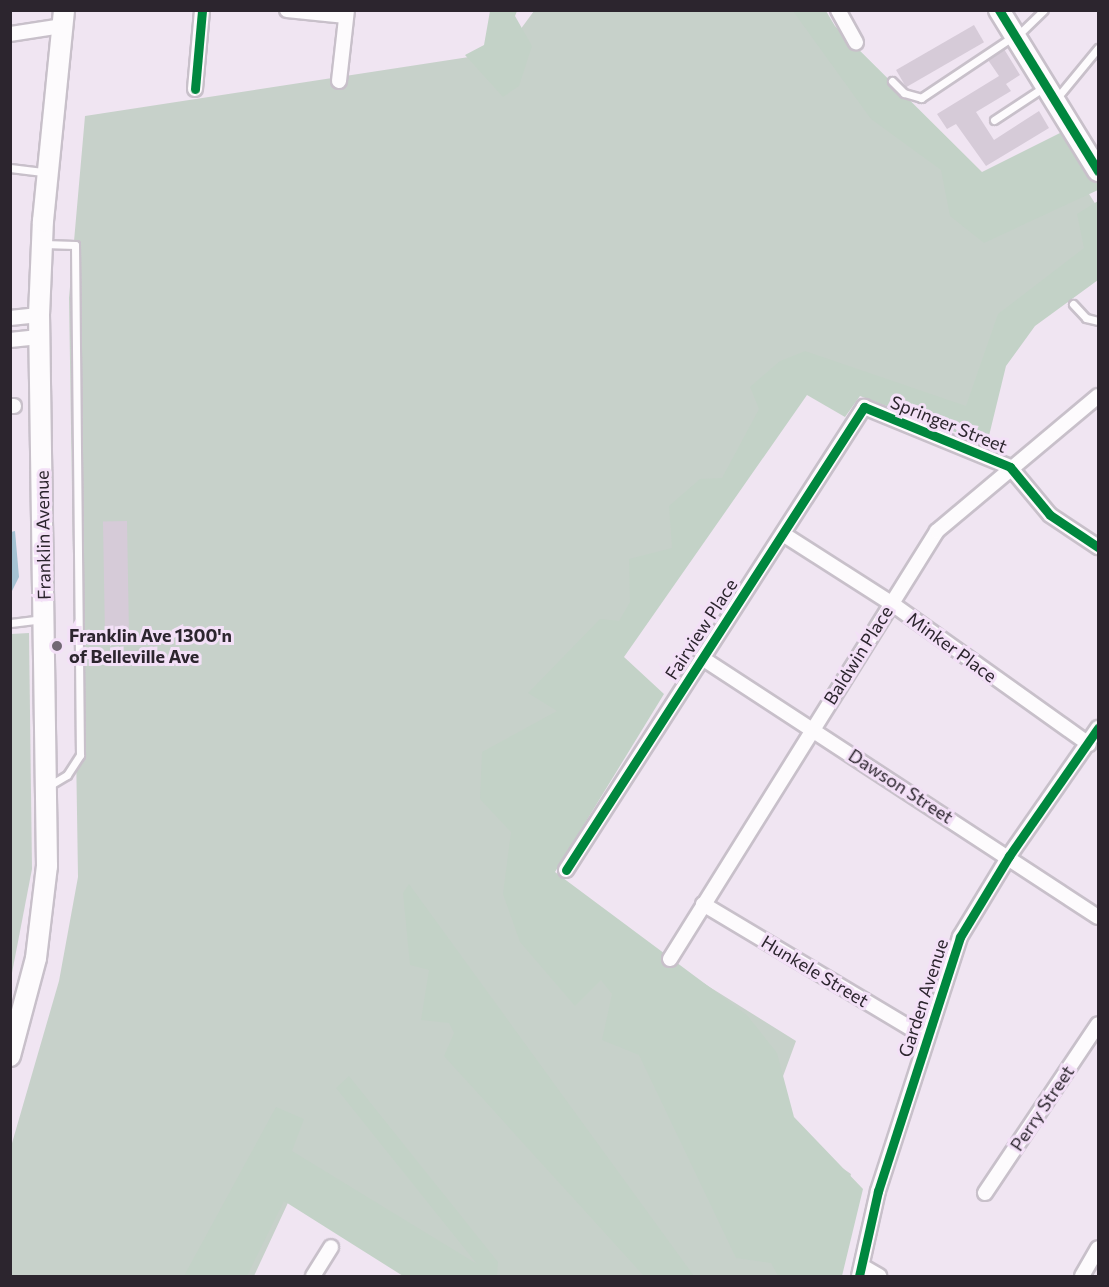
<!DOCTYPE html>
<style>
body{margin:0}
#map{position:relative;width:1109px;height:1287px;overflow:hidden;background:#f0e5f2;font-family:Commissioner,sans-serif}
div>[style]{position:absolute}
[style*='--x']{left:calc(var(--x)*1px);top:calc(var(--y)*1px);width:calc(var(--w)*1px);rotate:calc(var(--a)*1deg)}
.green>*{inset:0;background:#c7d1ca}
.forest>*{inset:0;background:#c3d2c7}
.water>*{inset:0;background:#a6c3d4}
.building>*{inset:0;background:#d6cbd8;transform-origin:0 0}
.roads{filter:drop-shadow(2px 0 #c8c0ca) drop-shadow(-2px 0 #c8c0ca) drop-shadow(0 2px #c8c0ca) drop-shadow(0 -2px #c8c0ca)}
.lane>*{height:7px;margin:-3.5px;padding:0 3.5px;transform-origin:3.5px;border-radius:3.5px;background:#fdfbfd}
.street>*{height:14px;margin:-7px;padding:0 7px;transform-origin:7px;border-radius:7px;background:#fdfbfd}
.secondary>*{height:20px;margin:-10px;padding:0 10px;transform-origin:10px;border-radius:10px;background:#fdfbfd}
.cycleway>*{height:9px;margin:-4.5px;padding:0 4.5px;transform-origin:4.5px;border-radius:4.5px;background:#00873e}
.dots>*{width:16px;height:16px;translate:-50% -50%;box-sizing:border-box;border:3px solid #f3e0f7;border-radius:50%}
span{translate:-50% -50%;white-space:nowrap;text-align:center;line-height:1.15;-webkit-text-stroke:6px #f3e0f7;paint-order:stroke}
.street-label{font-size:18px;color:#2c252e}
.poi-label{font-size:18px;color:#2c252e;font-weight:700}
.left{translate:0 -50%;text-align:left}
.frame{position:absolute;inset:0;border:12px solid #2c252e;pointer-events:none}
</style>
<div id="map">
<div class="green">
<i style="clip-path:polygon(798px 10px,945px 168px,955px 212px,1054px 139px,1098px 208px,1098px 266px,1015px 324px,975px 437px,859px 390px,801px 385px,606px 671px,540px 881px,796px 1041px,768px 1117px,851px 1174px,821px 1276px,421px 1276px,293px 1192px,254px 1276px,11px 1276px,10px 1150px,59px 981px,78px 877px,69px 298px,85px 116px,482px 55px,506px 49px,534px 11px)"></i>
<i style="clip-path:polygon(29px 633px,32px 869px,11px 978px,11px 634px)"></i>
</div>
<div class="forest">
<i style="clip-path:polygon(490px 11px,517px 11px,515px 16px,532px 46px,519px 86px,503px 97px,465px 55px,484px 45px)"></i>
<i style="clip-path:polygon(793px 11px,826px 11px,835px 26px,982px 172px,1062px 132px,1098px 183px,1098px 190px,984px 243px,950px 216px,941px 170px,871px 119px)"></i>
<i style="clip-path:polygon(1098px 201px,1098px 280px,1035px 326px,1006px 366px,987px 444px,860px 396px,845px 417px,807px 395px,624px 657px,664px 694px,555px 872px,747px 1015px,777px 1053px,794px 1117px,863px 1189px,842px 1276px,778px 1276px,771px 1263px,736px 1258px,639px 1055px,602px 1040px,612px 994px,601px 980px,575px 1006px,520px 942px,503px 894px,511px 832px,480px 799px,482px 752px,557px 711px,528px 693px,600px 619px,619px 621px,630px 602px,629px 559px,672px 548px,669px 506px,700px 479px,722px 478px,759px 409px,750px 387px,780px 361px,805px 351px,966px 406px,998px 314px,1084px 248px,1077px 214px)"></i>
<i style="clip-path:polygon(409px 884px,694px 1276px,644px 1276px,444px 1056px,454px 1033px,449px 1023px,421px 1020px,429px 970px,410px 965px,403px 893px)"></i>
<i style="clip-path:polygon(349px 1076px,498px 1262px,497px 1276px,403px 1276px,284px 1201px,247px 1276px,184px 1276px,276px 1107px,304px 1119px,292px 1151px,477px 1264px,336px 1088px)"></i>
</div>
<div class="water">
<i style="clip-path:polygon(15px 531px,19px 577px,11px 593px,11px 532px)"></i>
</div>
<div class="building">
<i style="left:974px;top:25px;width:20px;height:90px;rotate:60deg"></i>
<i style="clip-path:polygon(1004px 49px,1020px 75px,1006px 84px,1011px 91px,976px 112px,994px 140px,1039px 111px,1049px 128px,986px 166px,956px 124px,947px 129px,937px 114px,999px 76px,988px 60px)"></i>
<i style="left:127px;top:521px;width:110px;height:24px;rotate:89deg"></i>
</div>
<div class="roads">
<div class="lane">
<i style="--x:1017;--y:36;--w:37;--a:-44"></i>
<i style="--x:892;--y:81;--w:17;--a:45"></i>
<i style="--x:904;--y:93;--w:18;--a:16"></i>
<i style="--x:921;--y:98;--w:110;--a:-33.8"></i>
<i style="--x:1056;--y:99;--w:66;--a:-50.5"></i>
<i style="--x:994;--y:120;--w:60;--a:-33.4"></i>
<i style="--x:10;--y:168;--w:35;--a:7"></i>
<i style="--x:44;--y:244;--w:31;--a:2"></i>
<i style="--x:75;--y:245;--w:510;--a:89.44"></i>
<i style="--x:80;--y:755;--w:24;--a:123"></i>
<i style="--x:67;--y:775;--w:21;--a:149"></i>
<i style="--x:1073;--y:304;--w:19;--a:47"></i>
<i style="--x:1086;--y:318;--w:12;--a:14"></i>
<i style="--x:10;--y:623;--w:32;--a:-7"></i>
</div>
<div class="street">
<i style="--x:287;--y:10;--w:59;--a:5.8"></i>
<i style="--x:838;--y:10;--w:37;--a:61"></i>
<i style="--x:10;--y:34;--w:53;--a:-8.7"></i>
<i style="--x:339;--y:81;--w:71;--a:-83.6"></i>
<i style="--x:195;--y:89;--w:79;--a:-84.9"></i>
<i style="--x:10;--y:318;--w:29;--a:-6"></i>
<i style="--x:10;--y:340;--w:29;--a:-6"></i>
<i style="--x:10;--y:406;--w:4;--a:0"></i>
<i style="--x:783;--y:534;--w:128;--a:32.6"></i>
<i style="--x:891;--y:603;--w:243;--a:35.5"></i>
<i style="--x:702;--y:658;--w:473;--a:33.2"></i>
<i style="--x:566;--y:870;--w:551;--a:-57.23"></i>
<i style="--x:864;--y:407;--w:158;--a:22.3"></i>
<i style="--x:1010;--y:467;--w:62;--a:50.2"></i>
<i style="--x:1050;--y:515;--w:58;--a:33.7"></i>
<i style="--x:703;--y:904;--w:261;--a:30.9"></i>
<i style="--x:670;--y:959;--w:504;--a:-58.04"></i>
<i style="--x:937;--y:531;--w:210;--a:-40"></i>
<i style="--x:985;--y:1193;--w:203;--a:-56.2"></i>
<i style="--x:862;--y:1266;--w:20;--a:30"></i>
<i style="--x:313;--y:1276;--w:34;--a:-58"></i>
<i style="--x:859;--y:1276;--w:87;--a:-77.4"></i>
<i style="--x:878;--y:1191;--w:267;--a:-72.1"></i>
<i style="--x:960;--y:937;--w:95;--a:-58.8"></i>
<i style="--x:1009;--y:856;--w:156;--a:-55.2"></i>
<i style="--x:1082;--y:1276;--w:32;--a:-60"></i>
</div>
<div class="secondary">
<i style="--x:999;--y:10;--w:189;--a:58.4"></i>
<i style="--x:10;--y:1056;--w:101;--a:-75.1"></i>
<i style="--x:36;--y:958;--w:93;--a:-83.2"></i>
<i style="--x:47;--y:866;--w:551;--a:-90.83"></i>
<i style="--x:39;--y:315;--w:94;--a:-87.6"></i>
<i style="--x:43;--y:221;--w:212;--a:-84.3"></i>
</div>
</div>
<div class="cycleway">
<i style="--x:999;--y:10;--w:189;--a:58.4"></i>
<i style="--x:195;--y:89;--w:79;--a:-84.9"></i>
<i style="--x:566;--y:870;--w:551;--a:-57.23"></i>
<i style="--x:864;--y:407;--w:158;--a:22.3"></i>
<i style="--x:1010;--y:467;--w:62;--a:50.2"></i>
<i style="--x:1050;--y:515;--w:58;--a:33.7"></i>
<i style="--x:859;--y:1276;--w:87;--a:-77.4"></i>
<i style="--x:878;--y:1191;--w:267;--a:-72.1"></i>
<i style="--x:960;--y:937;--w:95;--a:-58.8"></i>
<i style="--x:1009;--y:856;--w:156;--a:-55.2"></i>
</div>
<div class="dots">
<i style="left:57px;top:646px;background:#716873"></i>
</div>
<div class="street-label">
<span style="left:949px;top:424px;rotate:22deg">Springer Street</span>
<span style="left:43px;top:535px;rotate:-91deg">Franklin Avenue</span>
<span style="left:701px;top:629px;rotate:-57deg">Fairview Place</span>
<span style="left:952px;top:647px;rotate:36deg">Minker Place</span>
<span style="left:858px;top:655px;rotate:-58deg">Baldwin Place</span>
<span style="left:901px;top:786px;rotate:33deg">Dawson Street</span>
<span style="left:815px;top:971px;rotate:31deg">Hunkele Street</span>
<span style="left:923px;top:998px;rotate:-72deg">Garden Avenue</span>
<span style="left:1042px;top:1108px;rotate:-56deg">Perry Street</span>
</div>
<div class="poi-label">
<span class="left" style="left:69px;top:646px">Franklin Ave 1300'n<br>of Belleville Ave</span>
</div>
<div class="frame"></div>
</div>
